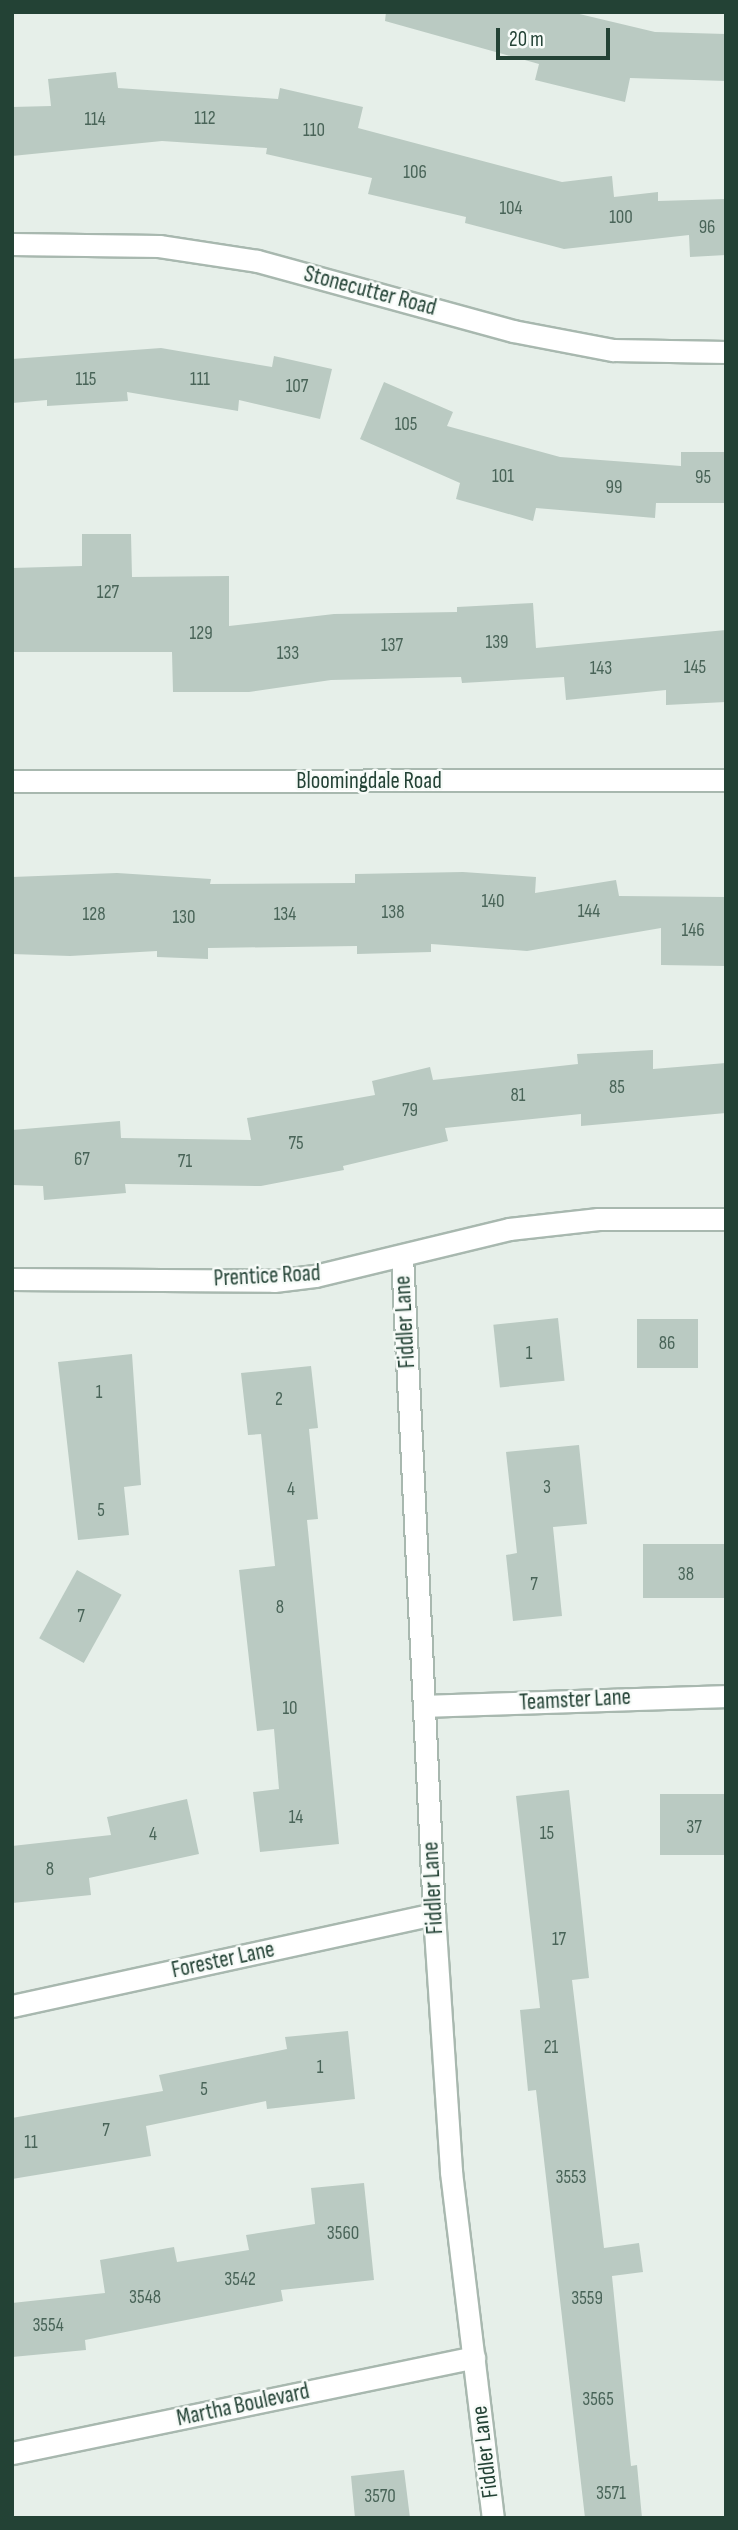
<!DOCTYPE html>
<style>
body{margin:0}
#map{position:relative;width:738px;height:2530px;overflow:hidden;background:#e6efe9;font-family:"Sofia Sans Condensed",sans-serif}
div>[style]{position:absolute}
[style*='--x']{left:calc(var(--x)*1px);top:calc(var(--y)*1px);width:calc(var(--w)*1px);rotate:calc(var(--a)*1deg)}
.building>*{inset:0;background:#bacac2;transform-origin:0 0}
.roads{filter:drop-shadow(2px 0 #a8b8af) drop-shadow(-2px 0 #a8b8af) drop-shadow(0 2px #a8b8af) drop-shadow(0 -2px #a8b8af)}
.minor>*{height:21px;margin:-10.5px;padding:0 10.5px;transform-origin:10.5px;border-radius:10.5px;background:#fff}
span{translate:-50% -50%;white-space:nowrap;text-align:center;line-height:1.15;-webkit-text-stroke:5px #f7fbf8;paint-order:stroke}
.number-label{font-size:19px;color:#496458}
.number-label span{-webkit-text-stroke-width:0}
.street-label{font-size:23px;color:#234235}
.frame{position:absolute;inset:0;border:14px solid #234235;pointer-events:none}
.scale{position:absolute;left:496px;top:28px;width:114px;height:32px;box-sizing:border-box;border:4px solid #234235;border-top:0;padding-left:9px;font-size:21px;line-height:24px;white-space:nowrap;color:#234235;-webkit-text-stroke:5px #f7fbf8;paint-order:stroke}
</style>
<div id="map">
<div class="building">
<i style="clip-path:polygon(386px 12px,571px 12px,655px 32px,726px 34px,726px 81px,630px 78px,625px 102px,535px 80px,539px 64px,385px 21px)"></i>
<i style="clip-path:polygon(116px 72px,118px 88px,278px 99px,280px 88px,363px 107px,358px 128px,562px 182px,612px 176px,614px 197px,658px 192px,658px 201px,726px 199px,726px 255px,690px 257px,689px 235px,564px 249px,465px 223px,466px 217px,368px 194px,372px 178px,266px 154px,267px 148px,162px 141px,12px 156px,12px 107px,51px 106px,48px 79px)"></i>
<i style="clip-path:polygon(161px 348px,272px 367px,274px 356px,332px 369px,320px 419px,239px 400px,238px 411px,127px 392px,128px 401px,47px 406px,47px 400px,12px 403px,12px 359px)"></i>
<i style="clip-path:polygon(384px 382px,453px 412px,447px 426px,560px 457px,681px 466px,681px 452px,726px 452px,726px 503px,656px 503px,655px 518px,536px 508px,533px 521px,456px 499px,460px 483px,360px 439px)"></i>
<i style="clip-path:polygon(82px 534px,131px 534px,132px 577px,229px 576px,229px 626px,334px 614px,457px 612px,457px 607px,533px 603px,536px 648px,726px 630px,726px 702px,666px 705px,666px 690px,566px 700px,564px 677px,462px 683px,461px 677px,331px 680px,249px 692px,173px 692px,172px 652px,12px 652px,12px 568px,82px 566px)"></i>
<i style="clip-path:polygon(463px 872px,536px 877px,535px 893px,616px 880px,619px 896px,726px 897px,726px 966px,661px 965px,661px 928px,527px 951px,431px 944px,431px 952px,357px 954px,357px 946px,208px 948px,208px 959px,157px 957px,157px 951px,70px 956px,12px 954px,12px 877px,117px 873px,211px 879px,210px 884px,355px 883px,355px 874px)"></i>
<i style="clip-path:polygon(653px 1050px,653px 1069px,726px 1063px,726px 1113px,581px 1126px,581px 1114px,445px 1128px,448px 1141px,343px 1166px,344px 1170px,261px 1186px,125px 1184px,126px 1193px,44px 1200px,43px 1186px,12px 1185px,12px 1130px,120px 1121px,121px 1138px,251px 1140px,247px 1118px,375px 1095px,372px 1081px,430px 1067px,433px 1080px,578px 1064px,577px 1054px)"></i>
<i style="left:558px;top:1318px;width:63px;height:65px;rotate:84deg"></i>
<i style="left:637px;top:1319px;width:61px;height:49px"></i>
<i style="clip-path:polygon(132px 1354px,141px 1485px,124px 1487px,129px 1535px,78px 1540px,58px 1362px)"></i>
<i style="clip-path:polygon(311px 1366px,318px 1428px,309px 1429px,318px 1519px,307px 1520px,339px 1844px,260px 1852px,253px 1792px,279px 1789px,274px 1729px,257px 1731px,239px 1570px,275px 1566px,261px 1434px,248px 1435px,241px 1373px)"></i>
<i style="clip-path:polygon(579px 1445px,587px 1524px,553px 1527px,562px 1616px,513px 1621px,506px 1555px,517px 1553px,506px 1452px)"></i>
<i style="left:726px;top:1544px;width:54px;height:83px;rotate:90deg"></i>
<i style="left:77px;top:1570px;width:51px;height:78px;rotate:29deg"></i>
<i style="clip-path:polygon(569px 1790px,589px 1978px,572px 1980px,604px 2248px,639px 2243px,643px 2272px,612px 2276px,631px 2466px,637px 2465px,642px 2518px,585px 2518px,536px 2090px,528px 2091px,520px 2010px,540px 2008px,516px 1796px)"></i>
<i style="left:726px;top:1794px;width:61px;height:66px;rotate:90deg"></i>
<i style="clip-path:polygon(187px 1799px,199px 1854px,89px 1878px,91px 1895px,12px 1903px,12px 1846px,111px 1835px,107px 1817px)"></i>
<i style="clip-path:polygon(348px 2031px,355px 2099px,267px 2109px,266px 2101px,146px 2126px,151px 2156px,12px 2179px,12px 2118px,163px 2091px,159px 2075px,287px 2049px,285px 2037px)"></i>
<i style="clip-path:polygon(364px 2183px,374px 2280px,281px 2290px,283px 2301px,85px 2340px,86px 2350px,12px 2357px,12px 2303px,105px 2293px,100px 2260px,174px 2247px,177px 2262px,249px 2250px,246px 2235px,315px 2224px,311px 2188px)"></i>
<i style="clip-path:polygon(404px 2470px,410px 2518px,355px 2518px,351px 2476px)"></i>
</div>
<div class="roads">
<div class="minor">
<i style="--x:12;--y:244;--w:147;--a:0.8"></i>
<i style="--x:159;--y:246;--w:99;--a:8.7"></i>
<i style="--x:257;--y:261;--w:265;--a:15.3"></i>
<i style="--x:513;--y:331;--w:102;--a:10.8"></i>
<i style="--x:613;--y:350;--w:113;--a:1"></i>
<i style="--x:12;--y:781;--w:714;--a:-0.08"></i>
<i style="--x:402;--y:1256;--w:659;--a:87.22"></i>
<i style="--x:434;--y:1914;--w:259;--a:86.2"></i>
<i style="--x:451;--y:2172;--w:349;--a:83.1"></i>
<i style="--x:12;--y:1279;--w:262;--a:0.4"></i>
<i style="--x:274;--y:1281;--w:41;--a:-7"></i>
<i style="--x:315;--y:1276;--w:200;--a:-13.6"></i>
<i style="--x:509;--y:1229;--w:90;--a:-6.4"></i>
<i style="--x:598;--y:1219;--w:128;--a:0"></i>
<i style="--x:424;--y:1706;--w:302;--a:-1.9"></i>
<i style="--x:12;--y:2006;--w:432;--a:-12.3"></i>
<i style="--x:12;--y:2453;--w:472;--a:-11.7"></i>
</div>
</div>
<div class="number-label">
<span style="left:205px;top:119px">112</span>
<span style="left:95px;top:120px">114</span>
<span style="left:314px;top:131px">110</span>
<span style="left:415px;top:173px">106</span>
<span style="left:511px;top:209px">104</span>
<span style="left:621px;top:218px">100</span>
<span style="left:707px;top:228px">96</span>
<span style="left:86px;top:380px">115</span>
<span style="left:200px;top:380px">111</span>
<span style="left:297px;top:387px">107</span>
<span style="left:406px;top:425px">105</span>
<span style="left:503px;top:477px">101</span>
<span style="left:703px;top:478px">95</span>
<span style="left:614px;top:488px">99</span>
<span style="left:108px;top:593px">127</span>
<span style="left:201px;top:634px">129</span>
<span style="left:497px;top:643px">139</span>
<span style="left:392px;top:646px">137</span>
<span style="left:288px;top:654px">133</span>
<span style="left:695px;top:668px">145</span>
<span style="left:601px;top:669px">143</span>
<span style="left:493px;top:902px">140</span>
<span style="left:589px;top:912px">144</span>
<span style="left:393px;top:913px">138</span>
<span style="left:94px;top:915px">128</span>
<span style="left:285px;top:915px">134</span>
<span style="left:184px;top:918px">130</span>
<span style="left:693px;top:931px">146</span>
<span style="left:617px;top:1088px">85</span>
<span style="left:518px;top:1096px">81</span>
<span style="left:410px;top:1111px">79</span>
<span style="left:296px;top:1144px">75</span>
<span style="left:82px;top:1160px">67</span>
<span style="left:185px;top:1162px">71</span>
<span style="left:667px;top:1344px">86</span>
<span style="left:529px;top:1354px">1</span>
<span style="left:99px;top:1393px">1</span>
<span style="left:279px;top:1400px">2</span>
<span style="left:547px;top:1488px">3</span>
<span style="left:291px;top:1490px">4</span>
<span style="left:101px;top:1511px">5</span>
<span style="left:686px;top:1575px">38</span>
<span style="left:534px;top:1585px">7</span>
<span style="left:280px;top:1608px">8</span>
<span style="left:81px;top:1617px">7</span>
<span style="left:290px;top:1709px">10</span>
<span style="left:296px;top:1818px">14</span>
<span style="left:694px;top:1828px">37</span>
<span style="left:547px;top:1834px">15</span>
<span style="left:153px;top:1835px">4</span>
<span style="left:50px;top:1870px">8</span>
<span style="left:559px;top:1940px">17</span>
<span style="left:551px;top:2048px">21</span>
<span style="left:320px;top:2068px">1</span>
<span style="left:204px;top:2090px">5</span>
<span style="left:106px;top:2131px">7</span>
<span style="left:31px;top:2143px">11</span>
<span style="left:571px;top:2178px">3553</span>
<span style="left:343px;top:2234px">3560</span>
<span style="left:240px;top:2280px">3542</span>
<span style="left:145px;top:2298px">3548</span>
<span style="left:587px;top:2299px">3559</span>
<span style="left:48px;top:2326px">3554</span>
<span style="left:598px;top:2400px">3565</span>
<span style="left:611px;top:2494px">3571</span>
<span style="left:380px;top:2497px">3570</span>
</div>
<div class="street-label">
<span style="left:370px;top:291px;rotate:15deg">Stonecutter Road</span>
<span style="left:369px;top:781px">Bloomingdale Road</span>
<span style="left:267px;top:1276px;rotate:-3deg">Prentice Road</span>
<span style="left:405px;top:1322px;rotate:-93deg">Fiddler Lane</span>
<span style="left:575px;top:1700px;rotate:-3deg">Teamster Lane</span>
<span style="left:433px;top:1888px;rotate:-93deg">Fiddler Lane</span>
<span style="left:223px;top:1960px;rotate:-12deg">Forester Lane</span>
<span style="left:243px;top:2405px;rotate:-12deg">Martha Boulevard</span>
<span style="left:485px;top:2452px;rotate:-97deg">Fiddler Lane</span>
</div>
<div class="frame"></div>
<div class="scale">20 m</div>
</div>
